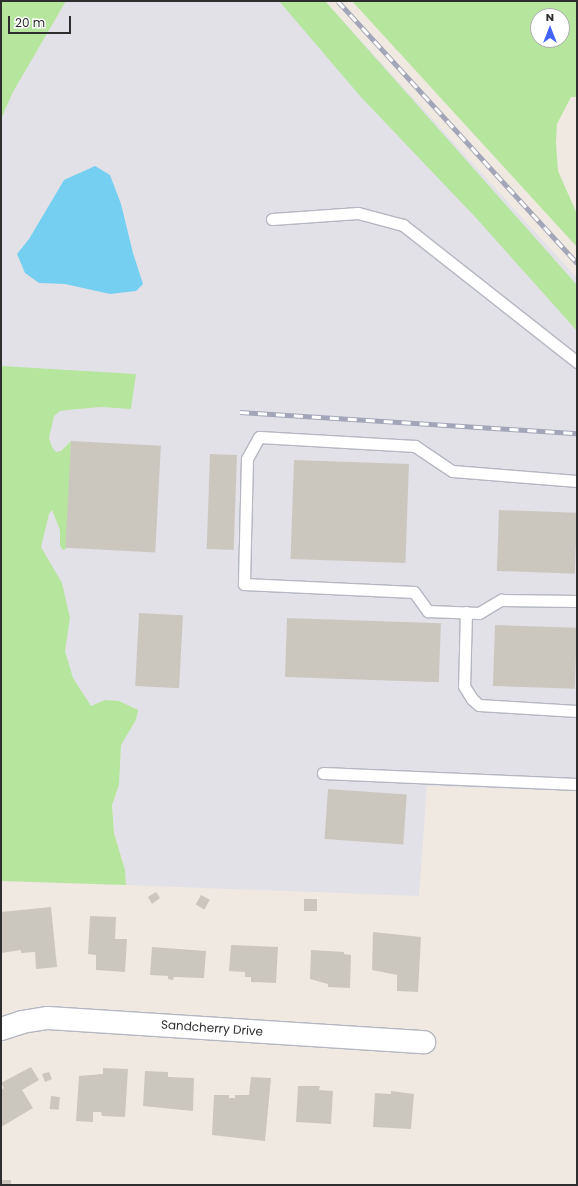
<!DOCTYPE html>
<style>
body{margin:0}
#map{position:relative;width:578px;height:1186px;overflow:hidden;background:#efe9e1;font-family:Poppins,sans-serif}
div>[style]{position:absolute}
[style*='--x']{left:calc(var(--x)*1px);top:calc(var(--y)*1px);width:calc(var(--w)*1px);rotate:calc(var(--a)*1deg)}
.industrial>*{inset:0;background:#e3e1e8}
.green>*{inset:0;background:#b6e59e}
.water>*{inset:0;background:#75cff0}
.building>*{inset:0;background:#cbc7bf;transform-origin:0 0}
.roads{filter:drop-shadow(1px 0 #b4b7c1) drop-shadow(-1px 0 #b4b7c1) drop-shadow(0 1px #b4b7c1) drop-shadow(0 -1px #b4b7c1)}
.service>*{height:11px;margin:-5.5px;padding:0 5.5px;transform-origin:5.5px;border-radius:5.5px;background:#fff}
.minor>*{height:22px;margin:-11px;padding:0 11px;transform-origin:11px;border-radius:11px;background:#fff}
.rail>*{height:4.5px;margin-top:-2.25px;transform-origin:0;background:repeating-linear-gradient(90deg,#fff 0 9px,#a3a6b8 0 18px);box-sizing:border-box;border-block:1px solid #a3a6b8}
span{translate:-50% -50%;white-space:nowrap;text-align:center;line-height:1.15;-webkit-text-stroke:3.5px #fff;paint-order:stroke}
.street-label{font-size:12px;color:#2e2e2e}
.frame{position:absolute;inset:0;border:2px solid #2e2e2e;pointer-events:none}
.north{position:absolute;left:530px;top:8px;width:40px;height:40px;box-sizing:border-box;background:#fff;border:1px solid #ababab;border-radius:50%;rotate:0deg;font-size:11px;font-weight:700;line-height:16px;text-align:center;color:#2e2e2e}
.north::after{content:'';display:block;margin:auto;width:14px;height:18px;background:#4264fb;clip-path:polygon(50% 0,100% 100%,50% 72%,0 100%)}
.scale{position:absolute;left:8px;top:16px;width:63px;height:18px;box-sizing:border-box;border:2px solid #2e2e2e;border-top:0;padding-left:5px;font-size:12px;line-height:14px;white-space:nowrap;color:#2e2e2e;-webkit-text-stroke:3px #fff;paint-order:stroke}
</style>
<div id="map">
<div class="industrial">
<i style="clip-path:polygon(66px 1px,325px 1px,577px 278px,577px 791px,427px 786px,419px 896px,126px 885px,125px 870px,114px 833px,112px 805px,119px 785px,121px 745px,136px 720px,137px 710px,119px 701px,1px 760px,1px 119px,13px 92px)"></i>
</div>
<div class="green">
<i style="clip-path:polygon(1px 1px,66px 1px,13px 92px,1px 119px)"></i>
<i style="clip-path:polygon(279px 1px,325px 1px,577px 285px,577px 331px,477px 219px,360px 96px)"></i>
<i style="clip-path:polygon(evenodd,352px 1px,577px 1px,577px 97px,571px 97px,557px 124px,556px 142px,558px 171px,577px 214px,577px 247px,352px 1px,538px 16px,562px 16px,562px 40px,538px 40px,538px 16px)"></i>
<i style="clip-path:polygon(1px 366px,136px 374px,131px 409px,101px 407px,78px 409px,60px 411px,54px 416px,49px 438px,52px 447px,56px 452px,61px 451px,71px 441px,67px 548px,63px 550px,60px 546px,60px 530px,52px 510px,49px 514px,41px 547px,62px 583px,70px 618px,65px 651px,73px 678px,91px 706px,105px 700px,119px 701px,138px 710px,136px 720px,121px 745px,119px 785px,112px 805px,114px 833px,125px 870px,126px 885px,1px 881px)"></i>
</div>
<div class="water">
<i style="clip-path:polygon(95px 166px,110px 175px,121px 204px,133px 253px,143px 284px,136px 291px,110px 294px,65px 284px,39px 283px,25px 273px,17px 254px,29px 239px,64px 180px)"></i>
</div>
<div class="building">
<i style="left:71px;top:441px;width:90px;height:107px;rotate:3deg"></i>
<i style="left:210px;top:454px;width:27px;height:95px;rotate:2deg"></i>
<i style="left:294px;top:460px;width:115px;height:99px;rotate:2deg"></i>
<i style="left:499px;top:510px;width:78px;height:61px;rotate:2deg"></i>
<i style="left:139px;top:613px;width:44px;height:73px;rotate:3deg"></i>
<i style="left:287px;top:618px;width:154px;height:59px;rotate:2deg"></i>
<i style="left:495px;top:625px;width:82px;height:61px;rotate:2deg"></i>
<i style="left:328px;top:789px;width:79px;height:50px;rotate:4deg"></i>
<i style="clip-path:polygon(156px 892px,160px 898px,152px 904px,148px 897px)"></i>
<i style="left:201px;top:895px;width:10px;height:11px;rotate:29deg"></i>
<i style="left:304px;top:899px;width:13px;height:12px"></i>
<i style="clip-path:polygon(51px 907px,57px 967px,36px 969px,35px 952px,21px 953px,21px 950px,1px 953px,1px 912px)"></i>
<i style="clip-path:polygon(90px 916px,116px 917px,115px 939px,127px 939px,125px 972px,96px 970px,96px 955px,88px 954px)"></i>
<i style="clip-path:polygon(373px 932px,421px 937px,418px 992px,397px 991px,397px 975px,372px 970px)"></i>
<i style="clip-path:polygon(231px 945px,278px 947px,276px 983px,251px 982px,251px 977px,245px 977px,245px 972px,229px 971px)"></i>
<i style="clip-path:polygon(152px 947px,206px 951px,204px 978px,174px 977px,173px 980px,168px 979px,168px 976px,150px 975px)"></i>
<i style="clip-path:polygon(311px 950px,344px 952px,344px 954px,351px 955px,350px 988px,328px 987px,328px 984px,310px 979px)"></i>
<i style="clip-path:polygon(31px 1067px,39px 1080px,22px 1090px,33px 1108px,1px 1127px,1px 1090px,4px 1088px,1px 1083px)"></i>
<i style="clip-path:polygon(103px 1068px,128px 1069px,125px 1117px,102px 1116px,101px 1112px,93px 1112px,93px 1122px,76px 1121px,79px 1076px,103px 1074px)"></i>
<i style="clip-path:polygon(145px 1071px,168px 1072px,168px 1077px,194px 1078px,193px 1111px,143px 1106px)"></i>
<i style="clip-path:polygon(49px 1072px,52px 1079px,45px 1082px,42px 1074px)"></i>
<i style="clip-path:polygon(251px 1077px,271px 1078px,265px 1141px,212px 1135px,214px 1095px,229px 1095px,229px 1098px,235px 1098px,235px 1095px,249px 1095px)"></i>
<i style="clip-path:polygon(298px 1086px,320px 1086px,319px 1090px,333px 1091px,331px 1124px,296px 1122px)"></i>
<i style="clip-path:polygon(391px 1091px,414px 1094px,411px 1129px,373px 1127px,375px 1093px,391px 1094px)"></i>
<i style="left:51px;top:1096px;width:9px;height:13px;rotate:6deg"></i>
<i style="left:1px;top:1180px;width:10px;height:5px"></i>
</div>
<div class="roads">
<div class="service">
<i style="--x:272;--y:219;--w:86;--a:-4"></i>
<i style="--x:358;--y:213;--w:47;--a:14.9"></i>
<i style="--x:403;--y:225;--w:221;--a:38.2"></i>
<i style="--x:577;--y:481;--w:125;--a:-175.4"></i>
<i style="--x:452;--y:471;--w:45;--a:-146"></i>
<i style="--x:415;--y:446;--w:156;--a:-176.7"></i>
<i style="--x:259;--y:437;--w:25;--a:119"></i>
<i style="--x:247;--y:459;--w:125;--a:91.4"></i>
<i style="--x:244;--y:584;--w:170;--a:2.7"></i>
<i style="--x:414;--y:592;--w:24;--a:54"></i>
<i style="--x:428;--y:611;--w:51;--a:2.2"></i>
<i style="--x:479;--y:613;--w:26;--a:-31"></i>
<i style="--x:501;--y:600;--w:76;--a:0.8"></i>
<i style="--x:466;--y:612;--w:74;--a:91.5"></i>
<i style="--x:464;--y:686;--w:15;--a:58"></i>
<i style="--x:472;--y:699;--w:9;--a:41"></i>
<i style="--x:479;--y:705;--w:98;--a:3.5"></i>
<i style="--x:323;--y:773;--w:254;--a:2.5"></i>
</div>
<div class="minor">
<i style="--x:1;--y:1029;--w:22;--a:-18"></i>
<i style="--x:22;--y:1022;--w:26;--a:-9"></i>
<i style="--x:48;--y:1018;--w:377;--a:3.7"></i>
</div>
</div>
<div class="rail">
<i style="--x:338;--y:1;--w:355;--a:47.6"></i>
<i style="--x:240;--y:412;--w:338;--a:3.6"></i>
</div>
<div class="street-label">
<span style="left:212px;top:1028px;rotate:4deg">Sandcherry Drive</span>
</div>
<div class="frame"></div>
<div class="north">N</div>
<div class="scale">20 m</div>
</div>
